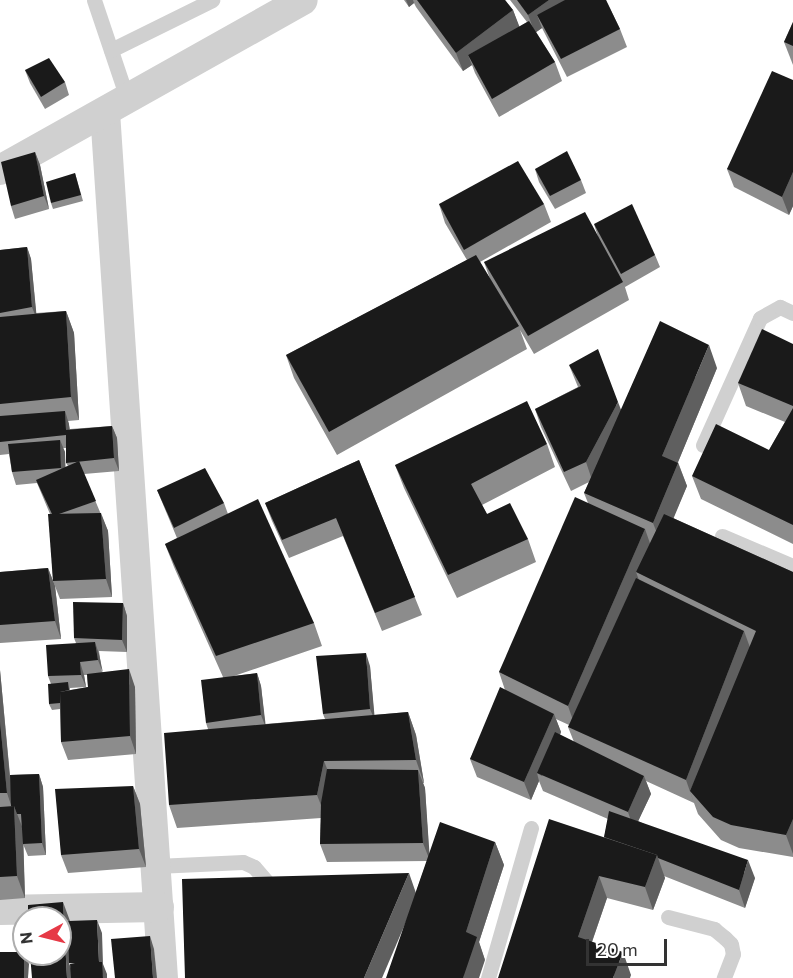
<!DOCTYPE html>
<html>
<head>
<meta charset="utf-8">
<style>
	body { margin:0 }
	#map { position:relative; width:793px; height:978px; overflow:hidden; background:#fff; font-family:Commissioner,sans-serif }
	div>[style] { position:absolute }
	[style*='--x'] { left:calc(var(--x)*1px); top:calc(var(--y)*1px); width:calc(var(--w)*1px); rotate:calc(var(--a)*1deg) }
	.service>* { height:15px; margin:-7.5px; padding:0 7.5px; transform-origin:7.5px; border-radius:7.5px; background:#d0d0d0 }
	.minor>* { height:30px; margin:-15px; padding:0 15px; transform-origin:15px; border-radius:15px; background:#d0d0d0 }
	.wall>* { inset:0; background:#8c8c8c }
	.shaded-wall>* { inset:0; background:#5f5f5f }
	.building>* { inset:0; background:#1a1a1a }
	span { translate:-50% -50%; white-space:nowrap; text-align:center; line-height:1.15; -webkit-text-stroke:6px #fff; paint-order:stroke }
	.north { position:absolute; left:12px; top:906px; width:60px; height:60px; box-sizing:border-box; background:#fff; border:2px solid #adadad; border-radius:50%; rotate:263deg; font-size:16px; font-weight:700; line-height:24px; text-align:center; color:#333 }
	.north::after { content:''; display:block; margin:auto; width:21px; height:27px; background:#e63946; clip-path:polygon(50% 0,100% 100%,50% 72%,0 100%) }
	.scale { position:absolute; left:586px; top:939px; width:81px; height:27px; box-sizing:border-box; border:3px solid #333; border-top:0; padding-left:8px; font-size:18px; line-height:21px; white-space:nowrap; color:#333; -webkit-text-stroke:4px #fff; paint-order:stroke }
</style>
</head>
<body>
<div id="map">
	<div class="service">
		<i style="--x:94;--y:0;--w:103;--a:71.4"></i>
		<i style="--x:111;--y:50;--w:113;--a:-26.3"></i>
		<i style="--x:703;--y:445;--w:139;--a:-65.8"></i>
		<i style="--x:760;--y:318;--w:23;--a:-29"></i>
		<i style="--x:780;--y:307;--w:14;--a:25"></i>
		<i style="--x:722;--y:536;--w:77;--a:22.9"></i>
		<i style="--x:156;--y:866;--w:87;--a:-2.6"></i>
		<i style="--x:243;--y:862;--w:12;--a:24"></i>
		<i style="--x:254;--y:867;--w:33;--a:49"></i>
		<i style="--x:668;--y:917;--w:48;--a:14.6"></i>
		<i style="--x:714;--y:929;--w:14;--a:39"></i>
		<i style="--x:725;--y:938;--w:8;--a:45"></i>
		<i style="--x:731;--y:944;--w:10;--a:79"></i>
		<i style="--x:733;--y:954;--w:26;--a:111"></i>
		<i style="--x:488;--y:978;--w:156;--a:-74"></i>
	</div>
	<div class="minor">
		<i style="--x:105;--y:112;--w:868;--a:86.17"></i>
		<i style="--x:0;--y:170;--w:347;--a:-29.3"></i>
		<i style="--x:0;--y:910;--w:159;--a:-1.1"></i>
	</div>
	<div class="wall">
		<i style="clip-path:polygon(404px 0,505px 0,513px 10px,519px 27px,527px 22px,510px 0,606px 0,620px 29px,627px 47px,567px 77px,542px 28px,536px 32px,555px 62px,562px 81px,499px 117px,475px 73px,472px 65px,463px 71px,416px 7px,414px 3px,409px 7px)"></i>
		<i style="clip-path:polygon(793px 22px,793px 65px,784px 42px)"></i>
		<i style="clip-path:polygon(25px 70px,65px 82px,69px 95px,45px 109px,30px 83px)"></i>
		<i style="clip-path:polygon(793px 80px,793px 206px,789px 215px,734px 187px,727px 169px)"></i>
		<i style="clip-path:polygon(35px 152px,40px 165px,49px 209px,15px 219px,11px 206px)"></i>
		<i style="clip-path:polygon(535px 169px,581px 180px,586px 193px,555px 209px,539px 182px)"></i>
		<i style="clip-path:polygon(75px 173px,83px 201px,53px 209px,51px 203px)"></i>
		<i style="clip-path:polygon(439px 204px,544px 204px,551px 222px,480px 262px,490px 279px,484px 262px,598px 237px,594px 224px,655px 255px,660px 267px,625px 287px,624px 284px,629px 300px,534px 354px,520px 330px,527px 349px,337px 455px,294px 378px,286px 355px,467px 260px,445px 223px)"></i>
		<i style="clip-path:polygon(evenodd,27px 247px,31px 259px,36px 313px,66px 311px,74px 333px,79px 420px,68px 421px,70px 429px,112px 426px,117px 438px,119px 471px,84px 474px,108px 531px,112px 597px,60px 599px,53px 581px,50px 514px,37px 483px,16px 485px,12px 472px,9px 454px,0 455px,0 250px,27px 247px,63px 448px,66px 448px,66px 463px,68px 466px,65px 467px,65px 452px,63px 448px)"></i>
		<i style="clip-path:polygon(793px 344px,793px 544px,701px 499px,692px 476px,769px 450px,785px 422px,746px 406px,738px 383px)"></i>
		<i style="clip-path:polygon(evenodd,569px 365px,621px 410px,717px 368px,678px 462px,687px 486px,673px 518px,793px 572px,793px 857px,739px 848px,721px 840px,698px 814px,694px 803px,646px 781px,651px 794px,638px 821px,755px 878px,745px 908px,664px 876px,665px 878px,653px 910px,607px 898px,592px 942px,631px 975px,498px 978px,604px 838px,608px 819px,543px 791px,539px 781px,531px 800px,477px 777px,470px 759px,505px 690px,499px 672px,588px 503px,584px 493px,589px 482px,571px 491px,541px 427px,535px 409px,578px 387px,569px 365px,556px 719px,569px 725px,568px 727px,574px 742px,560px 735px,561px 732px,556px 719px)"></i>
		<i style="clip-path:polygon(547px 444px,555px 467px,482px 505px,487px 514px,528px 539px,536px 562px,457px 598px,404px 488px,395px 465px)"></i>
		<i style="clip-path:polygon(359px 460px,422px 615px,382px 631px,343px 536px,289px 558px,272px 521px,265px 503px)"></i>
		<i style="clip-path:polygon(157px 490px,224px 503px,228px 514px,314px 623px,322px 646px,234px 676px,257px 673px,261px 686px,265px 724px,325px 719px,323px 714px,370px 666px,374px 715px,408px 712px,416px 735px,424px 783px,423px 783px,425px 788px,429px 854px,495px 842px,504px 865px,479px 942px,485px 960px,416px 892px,427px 861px,327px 862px,320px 844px,321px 818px,177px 828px,169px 805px,208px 729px,206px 723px,223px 677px,174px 567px,165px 544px,177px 538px)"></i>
		<i style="clip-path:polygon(48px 568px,55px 586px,61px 639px,0 643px,0 572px)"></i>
		<i style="clip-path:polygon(evenodd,123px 603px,127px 616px,127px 652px,99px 651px,102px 672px,135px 687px,136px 754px,68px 760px,61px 742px,60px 709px,52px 710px,49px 704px,51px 684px,48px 676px,76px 643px,74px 638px,123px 603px,84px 675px,87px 675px,88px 687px,70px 690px,70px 688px,86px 687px,84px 675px)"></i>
		<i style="clip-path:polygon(0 670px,10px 775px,39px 774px,43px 787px,46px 855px,28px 856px,23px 844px,25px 898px,0 900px)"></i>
		<i style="clip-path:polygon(133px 786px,140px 804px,146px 867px,68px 873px,61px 855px)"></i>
	</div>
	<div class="shaded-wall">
		<i style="clip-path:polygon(406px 0,413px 0,414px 3px,409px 7px)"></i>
		<i style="clip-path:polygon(549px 0,579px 0,537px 15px,542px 28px,535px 33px,528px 15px)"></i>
		<i style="clip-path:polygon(513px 10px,520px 28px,468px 55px,472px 65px,463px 71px,456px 53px)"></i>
		<i style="clip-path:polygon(35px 152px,40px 165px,49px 209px,44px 196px)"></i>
		<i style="clip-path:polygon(793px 172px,793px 206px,789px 215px,782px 197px)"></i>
		<i style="clip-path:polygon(27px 247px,31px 259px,37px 320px,32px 307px)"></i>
		<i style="clip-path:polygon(66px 311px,74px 333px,79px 420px,71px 397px)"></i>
		<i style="clip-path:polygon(709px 345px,717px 368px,671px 479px,662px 456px)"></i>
		<i style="clip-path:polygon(618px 402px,625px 420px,592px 480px,586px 462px)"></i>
		<i style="clip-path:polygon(65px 411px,69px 424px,70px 442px,66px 430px)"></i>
		<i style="clip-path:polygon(112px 426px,117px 438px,119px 471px,114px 458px)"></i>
		<i style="clip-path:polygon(60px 440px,65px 452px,66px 480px,61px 468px)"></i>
		<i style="clip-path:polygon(678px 463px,687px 486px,662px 546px,653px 523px)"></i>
		<i style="clip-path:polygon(101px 513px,108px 531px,112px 597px,106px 579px)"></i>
		<i style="clip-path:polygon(645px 529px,653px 552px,636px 572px,640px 583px,576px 729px,568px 706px)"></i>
		<i style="clip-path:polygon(48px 568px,55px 586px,61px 639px,55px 621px)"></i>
		<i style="clip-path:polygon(123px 603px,127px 616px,127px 652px,122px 640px)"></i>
		<i style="clip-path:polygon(744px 631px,752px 653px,690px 791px,694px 803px,686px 780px)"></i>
		<i style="clip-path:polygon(95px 642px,99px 654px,103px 673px,98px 660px)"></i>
		<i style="clip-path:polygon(366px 653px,370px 666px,375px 721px,370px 709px)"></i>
		<i style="clip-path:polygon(80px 662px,84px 675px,86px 687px,81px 675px)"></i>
		<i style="clip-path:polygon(129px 669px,135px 687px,136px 754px,130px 736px)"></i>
		<i style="clip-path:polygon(0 670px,13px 811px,7px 793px,0 722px)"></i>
		<i style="clip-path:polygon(257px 673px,261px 686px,266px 728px,261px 715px)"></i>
		<i style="clip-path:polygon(408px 712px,416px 735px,424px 783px,416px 760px)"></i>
		<i style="clip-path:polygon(554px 714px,561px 732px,542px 776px,537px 773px,539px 781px,531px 800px,524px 782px)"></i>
		<i style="clip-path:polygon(324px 761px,333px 784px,326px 818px,317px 795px)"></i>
		<i style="clip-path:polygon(418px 770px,425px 788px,430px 861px,423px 843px)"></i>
		<i style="clip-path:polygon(39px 774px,43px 787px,46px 855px,42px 843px)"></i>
		<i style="clip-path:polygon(644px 776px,651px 794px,634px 830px,628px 812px)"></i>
		<i style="clip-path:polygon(133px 786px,140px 804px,146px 867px,139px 849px)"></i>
		<i style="clip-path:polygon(14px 806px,23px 829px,25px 898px,17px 876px)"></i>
		<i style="clip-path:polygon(793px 819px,793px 854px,786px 835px)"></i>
		<i style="clip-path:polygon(495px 842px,504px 865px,479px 942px,485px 960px,479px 978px,463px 978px,466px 932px)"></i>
		<i style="clip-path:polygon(657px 855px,665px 878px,653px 910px,645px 887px)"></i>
		<i style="clip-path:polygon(748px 860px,755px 878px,745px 908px,739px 890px)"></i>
		<i style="clip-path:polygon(409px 873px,417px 896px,382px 978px,364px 978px)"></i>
		<i style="clip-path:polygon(599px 876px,607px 898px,586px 959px,578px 937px)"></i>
		<i style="clip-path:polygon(63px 902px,70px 921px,72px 963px,69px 963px,72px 971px,72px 978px,67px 978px)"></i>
		<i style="clip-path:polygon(97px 920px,102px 933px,103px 964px,107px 974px,107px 978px,103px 978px,99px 962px)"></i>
		<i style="clip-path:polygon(150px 936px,154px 949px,157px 978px,153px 978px)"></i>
		<i style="clip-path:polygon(623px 952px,631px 975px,630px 978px,613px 978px)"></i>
		<i style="clip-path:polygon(24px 954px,29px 964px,28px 978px,24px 978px)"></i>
	</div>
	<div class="building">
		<i style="clip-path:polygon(417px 0,505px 0,513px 10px,456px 53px)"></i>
		<i style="clip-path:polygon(517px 0,549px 0,528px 15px)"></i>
		<i style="clip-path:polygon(565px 0,606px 0,620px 29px,561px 59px,537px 15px)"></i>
		<i style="clip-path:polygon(529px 21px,555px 62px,492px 99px,468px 55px)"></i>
		<i style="clip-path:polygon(793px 22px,793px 46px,784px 42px)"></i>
		<i style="clip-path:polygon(49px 58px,65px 82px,41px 97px,25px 70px)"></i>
		<i style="clip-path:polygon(772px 71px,793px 80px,793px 172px,782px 197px,727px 169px)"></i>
		<i style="clip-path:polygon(567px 151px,581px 180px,550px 196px,535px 169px)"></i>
		<i style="clip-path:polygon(35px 152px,44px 196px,11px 206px,1px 162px)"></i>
		<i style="clip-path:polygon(518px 161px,544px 204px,464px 250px,439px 204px)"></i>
		<i style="clip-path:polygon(75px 173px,81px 195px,51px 203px,46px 182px)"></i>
		<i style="clip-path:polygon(632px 204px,655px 255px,621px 274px,594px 224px)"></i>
		<i style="clip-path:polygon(585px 212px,623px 282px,528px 336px,484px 262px)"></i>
		<i style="clip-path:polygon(27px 247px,32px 307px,0 313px,0 250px)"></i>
		<i style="clip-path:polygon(476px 255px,519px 326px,329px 432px,286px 355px)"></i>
		<i style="clip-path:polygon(66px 311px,71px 397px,0 404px,0 317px)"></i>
		<i style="clip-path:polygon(660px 321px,709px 345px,662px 456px,678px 463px,653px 523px,584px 493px)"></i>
		<i style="clip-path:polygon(762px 329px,793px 344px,793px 406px,738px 383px)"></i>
		<i style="clip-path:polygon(598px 349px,618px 402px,586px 462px,564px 472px,535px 409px,581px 386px,569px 365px)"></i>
		<i style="clip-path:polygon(527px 401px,547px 444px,471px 484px,487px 514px,510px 503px,528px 539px,448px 575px,395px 465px)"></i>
		<i style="clip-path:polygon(793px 408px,793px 525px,692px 476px,716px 424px,769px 450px)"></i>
		<i style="clip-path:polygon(65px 411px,66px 430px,112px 426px,114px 458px,66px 463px,66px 435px,0 442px,0 416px)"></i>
		<i style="clip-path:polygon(60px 440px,61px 468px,12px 472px,8px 444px)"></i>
		<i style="clip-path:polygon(359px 460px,415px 597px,375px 613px,336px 518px,282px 540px,265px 503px)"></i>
		<i style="clip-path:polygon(79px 461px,96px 501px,59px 514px,52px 514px,36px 480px)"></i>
		<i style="clip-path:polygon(205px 468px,224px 503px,174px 528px,157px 490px)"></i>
		<i style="clip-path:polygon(575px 497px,645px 529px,568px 706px,499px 672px)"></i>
		<i style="clip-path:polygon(258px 499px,314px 623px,216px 656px,165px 544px)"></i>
		<i style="clip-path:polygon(101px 513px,106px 579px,53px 581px,48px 514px)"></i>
		<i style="clip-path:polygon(664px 514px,793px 572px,793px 819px,786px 835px,731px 825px,713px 817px,690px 791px,756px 631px,636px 572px)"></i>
		<i style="clip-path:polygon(48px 568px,55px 621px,0 625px,0 572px)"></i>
		<i style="clip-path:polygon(636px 578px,744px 631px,686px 780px,568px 727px)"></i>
		<i style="clip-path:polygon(73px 602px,123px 603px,122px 640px,74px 638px)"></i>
		<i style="clip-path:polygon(95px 642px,98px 660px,80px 662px,81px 675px,48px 676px,46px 645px)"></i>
		<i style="clip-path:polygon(366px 653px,370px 709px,323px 714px,316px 656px)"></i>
		<i style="clip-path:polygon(129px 669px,130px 736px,61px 742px,60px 692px,88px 687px,87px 674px)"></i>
		<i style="clip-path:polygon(257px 673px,261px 715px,206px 723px,201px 680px)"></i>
		<i style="clip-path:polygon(68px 682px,69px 690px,60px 692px,60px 703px,49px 704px,48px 684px)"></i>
		<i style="clip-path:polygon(500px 687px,554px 714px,524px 782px,470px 759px)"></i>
		<i style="clip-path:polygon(408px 712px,416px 760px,324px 761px,317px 795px,169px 805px,164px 733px)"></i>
		<i style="clip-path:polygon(0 722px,7px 793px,0 793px)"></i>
		<i style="clip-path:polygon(555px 732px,644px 776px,628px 812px,537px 773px)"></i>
		<i style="clip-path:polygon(327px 769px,418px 770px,423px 843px,320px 844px,321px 803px)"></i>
		<i style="clip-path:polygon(39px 774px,42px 843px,23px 844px,21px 814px,17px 814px,14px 806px,11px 806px,10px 775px)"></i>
		<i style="clip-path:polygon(133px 786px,139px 849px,61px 855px,55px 789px)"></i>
		<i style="clip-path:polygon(14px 806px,17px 876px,0 877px,0 807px)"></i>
		<i style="clip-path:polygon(609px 811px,748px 860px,739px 890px,658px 858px,657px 855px,604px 837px)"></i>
		<i style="clip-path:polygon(549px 819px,657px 855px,645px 887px,599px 876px,578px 937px,623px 952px,613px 978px,498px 978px)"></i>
		<i style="clip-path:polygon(440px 822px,495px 842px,466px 932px,477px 937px,463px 978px,386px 978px)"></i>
		<i style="clip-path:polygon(409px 873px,364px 978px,185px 978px,182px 879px)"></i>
		<i style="clip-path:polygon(63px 902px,67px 978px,32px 978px,30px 954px,60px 954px,60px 918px,28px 918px,28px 905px)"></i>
		<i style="clip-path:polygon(97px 920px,99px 962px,102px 962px,103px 978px,71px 978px,70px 964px,75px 964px,69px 963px,68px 921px)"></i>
		<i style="clip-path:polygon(150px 936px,153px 978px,115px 978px,111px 939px)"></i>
		<i style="clip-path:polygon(0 952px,24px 952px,24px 978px,0 978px)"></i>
	</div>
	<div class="north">N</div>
	<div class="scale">20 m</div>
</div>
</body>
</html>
